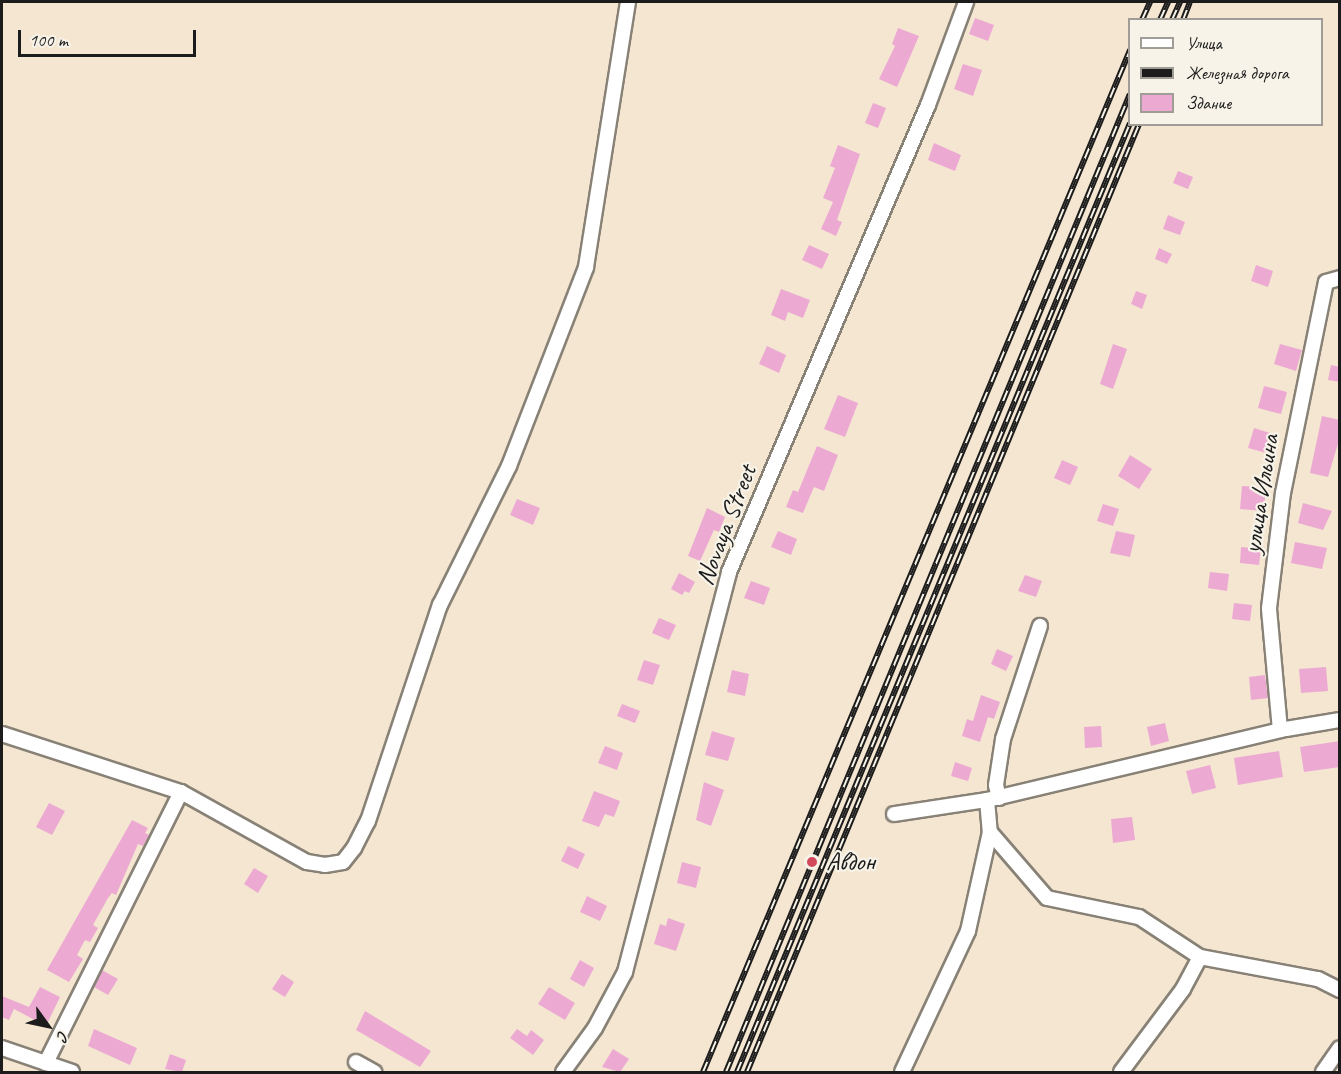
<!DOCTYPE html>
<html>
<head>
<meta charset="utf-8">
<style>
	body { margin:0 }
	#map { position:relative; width:1341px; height:1074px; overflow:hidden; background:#f4e6d1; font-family:Caveat,sans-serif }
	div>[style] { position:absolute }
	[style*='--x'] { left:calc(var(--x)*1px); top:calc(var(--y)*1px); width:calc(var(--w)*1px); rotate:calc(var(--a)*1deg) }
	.building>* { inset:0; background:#ecaad3 }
	.roads { filter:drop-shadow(2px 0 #888176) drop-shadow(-2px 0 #888176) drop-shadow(0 2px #888176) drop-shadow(0 -2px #888176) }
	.minor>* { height:14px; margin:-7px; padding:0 7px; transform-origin:7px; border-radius:7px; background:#fff }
	.rail>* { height:6px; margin-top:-3px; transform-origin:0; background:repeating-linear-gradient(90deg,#f7f3e8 0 11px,#1c1c1c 0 22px); box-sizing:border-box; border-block:2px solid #1c1c1c }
	.dots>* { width:16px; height:16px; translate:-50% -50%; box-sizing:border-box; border:3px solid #f7f3e8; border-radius:50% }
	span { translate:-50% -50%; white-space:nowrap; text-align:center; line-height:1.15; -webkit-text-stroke:4.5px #f7f3e8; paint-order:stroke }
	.street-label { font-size:26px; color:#1c1c1c }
	.poi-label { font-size:26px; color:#1c1c1c }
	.left { translate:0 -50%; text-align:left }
	.frame { position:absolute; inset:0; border:3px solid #1c1c1c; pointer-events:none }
	.legend { position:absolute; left:1128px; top:18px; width:195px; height:108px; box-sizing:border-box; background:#f7f3e8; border:2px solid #9f9d96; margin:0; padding:8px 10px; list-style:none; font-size:18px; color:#1c1c1c }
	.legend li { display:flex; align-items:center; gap:12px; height:30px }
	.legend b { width:30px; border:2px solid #9f9d96 }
	.north { position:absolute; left:18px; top:996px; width:60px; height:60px; -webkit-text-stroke:4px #f7f3e8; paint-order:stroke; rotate:123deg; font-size:16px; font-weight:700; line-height:24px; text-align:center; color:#1c1c1c }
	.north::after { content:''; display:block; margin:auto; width:21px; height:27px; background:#1c1c1c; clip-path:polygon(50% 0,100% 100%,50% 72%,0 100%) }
	.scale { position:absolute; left:18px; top:30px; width:178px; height:27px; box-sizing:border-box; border:3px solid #1c1c1c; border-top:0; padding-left:8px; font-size:18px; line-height:21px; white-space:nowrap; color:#1c1c1c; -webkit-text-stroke:4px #f7f3e8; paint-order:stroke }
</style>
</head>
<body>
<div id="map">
	<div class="building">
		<i style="clip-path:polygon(975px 18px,994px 25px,988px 41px,969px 34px)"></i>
		<i style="clip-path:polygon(898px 28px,919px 36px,897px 87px,879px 79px,895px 46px,892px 44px)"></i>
		<i style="clip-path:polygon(963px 64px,982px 70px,973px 96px,954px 89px)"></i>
		<i style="clip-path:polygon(873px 103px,886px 108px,878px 128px,865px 123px)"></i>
		<i style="clip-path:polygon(934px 143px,961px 155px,955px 171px,928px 160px)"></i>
		<i style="clip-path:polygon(838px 145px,860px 154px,837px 220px,842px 222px,836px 236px,821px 229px,833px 202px,823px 198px,835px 168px,830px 166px)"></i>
		<i style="clip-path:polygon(1178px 171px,1193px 177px,1188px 189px,1173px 183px)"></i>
		<i style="clip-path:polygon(1168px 215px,1185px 222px,1180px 235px,1163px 229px)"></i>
		<i style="clip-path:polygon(809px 245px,829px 254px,822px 269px,802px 260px)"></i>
		<i style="clip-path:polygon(1159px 248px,1172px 254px,1167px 264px,1155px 259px)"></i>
		<i style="clip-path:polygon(1256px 265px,1273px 271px,1268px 287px,1251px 281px)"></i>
		<i style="clip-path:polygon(781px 289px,810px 300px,803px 318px,788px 312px,785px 321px,771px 315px)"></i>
		<i style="clip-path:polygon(1136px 291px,1147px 295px,1142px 309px,1131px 304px)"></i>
		<i style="clip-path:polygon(1113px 344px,1127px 349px,1113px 389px,1100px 384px)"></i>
		<i style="clip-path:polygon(1280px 344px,1302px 350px,1296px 371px,1274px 364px)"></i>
		<i style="clip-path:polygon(767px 346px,786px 355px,779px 373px,759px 364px)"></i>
		<i style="clip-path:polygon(1331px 365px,1340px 367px,1340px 382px,1328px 380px)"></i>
		<i style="clip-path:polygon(1264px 386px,1287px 392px,1281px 414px,1258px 408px)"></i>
		<i style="clip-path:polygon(838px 395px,858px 403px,845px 437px,824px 429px)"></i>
		<i style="clip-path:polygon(1322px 416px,1340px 420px,1340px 437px,1328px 477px,1310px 473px)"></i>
		<i style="clip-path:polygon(1254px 428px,1270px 433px,1269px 438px,1274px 439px,1270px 454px,1248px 448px)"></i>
		<i style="clip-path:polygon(817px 446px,838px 455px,824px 491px,814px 487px,803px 513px,786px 507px,793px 490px,798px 492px)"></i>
		<i style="clip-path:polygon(1130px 455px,1152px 469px,1139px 489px,1118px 476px)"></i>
		<i style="clip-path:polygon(1062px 460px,1078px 467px,1070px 485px,1054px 478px)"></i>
		<i style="clip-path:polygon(1242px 486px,1266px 487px,1264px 511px,1240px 509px)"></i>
		<i style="clip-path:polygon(517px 499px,540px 508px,533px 525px,510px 515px)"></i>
		<i style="clip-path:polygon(1303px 503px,1332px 511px,1323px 530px,1298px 523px)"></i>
		<i style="clip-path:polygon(1103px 504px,1119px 509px,1113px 526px,1097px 521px)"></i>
		<i style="clip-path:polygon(707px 508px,725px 517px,719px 532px,714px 530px,700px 561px,688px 556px)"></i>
		<i style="clip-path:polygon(778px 531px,797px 539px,791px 555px,771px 547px)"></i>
		<i style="clip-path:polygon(1116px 531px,1135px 535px,1130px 557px,1110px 553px)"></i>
		<i style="clip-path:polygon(1295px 542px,1327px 548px,1322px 569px,1291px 563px)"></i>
		<i style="clip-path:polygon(1241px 547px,1261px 549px,1259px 565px,1240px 563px)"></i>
		<i style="clip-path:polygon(1210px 572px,1229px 574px,1227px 591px,1208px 588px)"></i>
		<i style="clip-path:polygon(679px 573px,695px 582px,689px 593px,685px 591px,682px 595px,671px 589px)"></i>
		<i style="clip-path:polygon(1025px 575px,1042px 581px,1036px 597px,1018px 591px)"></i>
		<i style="clip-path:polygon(751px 581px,770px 588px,764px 605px,744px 598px)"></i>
		<i style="clip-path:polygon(1234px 603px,1252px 605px,1250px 621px,1232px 619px)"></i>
		<i style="clip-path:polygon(659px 618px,676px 625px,669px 640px,652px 633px)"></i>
		<i style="clip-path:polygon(997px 649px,1013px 656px,1006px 671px,991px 664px)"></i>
		<i style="clip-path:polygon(644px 660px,660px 665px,653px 685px,637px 680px)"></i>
		<i style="clip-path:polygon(1326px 667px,1328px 691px,1301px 693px,1299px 669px)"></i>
		<i style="clip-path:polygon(732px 670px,749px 674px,745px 696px,727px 692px)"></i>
		<i style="clip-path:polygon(1265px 675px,1268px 698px,1251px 700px,1249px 677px)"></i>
		<i style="clip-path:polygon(981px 695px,1000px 702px,994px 719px,988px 717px,980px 742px,962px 736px,967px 719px,973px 721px)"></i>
		<i style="clip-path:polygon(622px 704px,640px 711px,635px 723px,617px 716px)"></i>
		<i style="clip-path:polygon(1165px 723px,1169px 741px,1151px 746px,1147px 727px)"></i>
		<i style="clip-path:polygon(1101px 726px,1102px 747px,1085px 748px,1084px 727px)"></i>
		<i style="clip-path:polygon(712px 731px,735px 738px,728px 761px,705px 755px)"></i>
		<i style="clip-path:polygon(1340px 741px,1340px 767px,1304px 772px,1300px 747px)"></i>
		<i style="clip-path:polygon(605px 746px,623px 753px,617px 770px,598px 763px)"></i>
		<i style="clip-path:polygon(1279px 751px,1283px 777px,1238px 785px,1234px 758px)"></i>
		<i style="clip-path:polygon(955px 762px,972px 768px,968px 781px,951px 776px)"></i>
		<i style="clip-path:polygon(1210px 765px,1216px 788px,1192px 794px,1186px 771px)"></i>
		<i style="clip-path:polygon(704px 782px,724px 790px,711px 826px,696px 820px)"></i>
		<i style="clip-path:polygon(594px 791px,620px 801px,614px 817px,605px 814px,599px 827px,582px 821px)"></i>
		<i style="clip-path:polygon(49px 803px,65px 811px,52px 835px,36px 827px)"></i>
		<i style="clip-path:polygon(1132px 817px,1135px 840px,1113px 843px,1111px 819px)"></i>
		<i style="clip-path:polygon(132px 820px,148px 828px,145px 833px,149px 835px,143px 846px,138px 844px,116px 895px,112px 893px,108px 898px,93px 925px,98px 928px,90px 942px,85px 940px,77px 955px,83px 959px,69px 982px,47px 970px)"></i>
		<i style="clip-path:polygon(568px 846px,585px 854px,578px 869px,561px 861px)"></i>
		<i style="clip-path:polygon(682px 862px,701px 867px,696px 888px,677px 883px)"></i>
		<i style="clip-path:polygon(254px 868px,268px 876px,258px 893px,244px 884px)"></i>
		<i style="clip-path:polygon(587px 896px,607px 906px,600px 921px,580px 912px)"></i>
		<i style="clip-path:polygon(668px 918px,685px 924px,676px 951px,654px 944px,660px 924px,666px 926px)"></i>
		<i style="clip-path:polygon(580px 960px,594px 968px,584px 987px,570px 979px)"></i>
		<i style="clip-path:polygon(102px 970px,118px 979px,108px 995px,94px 987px)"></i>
		<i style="clip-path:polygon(282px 974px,294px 982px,285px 997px,272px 989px)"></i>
		<i style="clip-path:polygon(40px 987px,60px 997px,46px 1026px,14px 1009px,9px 1020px,2px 1017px,2px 996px,29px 1007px)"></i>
		<i style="clip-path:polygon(549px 987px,575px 1003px,565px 1020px,538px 1004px)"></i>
		<i style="clip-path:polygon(365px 1011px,431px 1051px,420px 1067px,356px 1030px)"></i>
		<i style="clip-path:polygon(94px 1029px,137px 1048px,130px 1065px,88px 1046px)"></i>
		<i style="clip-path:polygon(517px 1029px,527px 1036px,531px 1030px,544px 1040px,533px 1055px,510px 1038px)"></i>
		<i style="clip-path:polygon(613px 1049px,629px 1059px,620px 1072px,602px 1067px)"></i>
		<i style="clip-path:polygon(170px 1054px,186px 1060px,182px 1072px,165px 1069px)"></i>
	</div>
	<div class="roads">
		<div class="minor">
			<i style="--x:1280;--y:730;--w:122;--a:-95.2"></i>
			<i style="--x:1269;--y:608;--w:116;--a:-83.1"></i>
			<i style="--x:1283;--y:493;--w:215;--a:-78.5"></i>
			<i style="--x:1326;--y:282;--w:15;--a:-16"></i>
			<i style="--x:2;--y:734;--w:188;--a:18"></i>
			<i style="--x:181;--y:792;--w:303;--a:116.5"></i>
			<i style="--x:181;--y:792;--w:144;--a:29.1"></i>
			<i style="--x:307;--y:862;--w:18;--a:9"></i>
			<i style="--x:325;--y:865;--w:18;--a:-9"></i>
			<i style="--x:343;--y:862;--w:18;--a:-52"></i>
			<i style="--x:354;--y:848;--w:30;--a:-63"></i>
			<i style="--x:368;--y:821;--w:228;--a:-71.6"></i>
			<i style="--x:440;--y:605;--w:155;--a:-63.6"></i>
			<i style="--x:509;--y:466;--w:213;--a:-68.8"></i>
			<i style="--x:586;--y:267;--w:268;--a:-81"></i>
			<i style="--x:999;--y:798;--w:13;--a:-103"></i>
			<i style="--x:996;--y:785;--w:47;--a:-81.3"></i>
			<i style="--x:1003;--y:739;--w:119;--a:-71.9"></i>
			<i style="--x:987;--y:800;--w:32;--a:85"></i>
			<i style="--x:990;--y:832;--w:87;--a:49.2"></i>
			<i style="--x:1047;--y:898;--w:94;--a:11.7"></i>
			<i style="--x:1139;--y:917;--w:73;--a:33.3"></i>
			<i style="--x:1200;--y:957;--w:120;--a:10.6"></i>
			<i style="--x:1318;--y:979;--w:25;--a:27"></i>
			<i style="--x:894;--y:814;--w:94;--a:-8.6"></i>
			<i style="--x:987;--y:800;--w:307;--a:-13.4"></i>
			<i style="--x:1286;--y:729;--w:55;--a:-9.5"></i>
			<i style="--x:2;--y:1048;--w:74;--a:18.9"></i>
			<i style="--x:356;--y:1062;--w:21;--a:29"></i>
			<i style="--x:563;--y:1072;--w:54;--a:-54"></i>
			<i style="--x:595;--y:1028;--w:64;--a:-61.8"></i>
			<i style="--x:625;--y:972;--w:413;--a:-75.4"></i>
			<i style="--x:729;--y:572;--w:508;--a:-66.92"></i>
			<i style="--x:928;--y:105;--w:110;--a:-69.7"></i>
			<i style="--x:902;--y:1072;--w:156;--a:-64.9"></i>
			<i style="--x:968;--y:931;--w:101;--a:-77.5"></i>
			<i style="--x:1121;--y:1072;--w:104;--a:-53.2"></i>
			<i style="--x:1183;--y:989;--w:36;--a:-62"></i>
			<i style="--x:1323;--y:1072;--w:29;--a:-55"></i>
		</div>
	</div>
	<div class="rail">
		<i style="--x:1142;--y:20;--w:20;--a:-66"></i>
		<i style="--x:1160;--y:20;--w:20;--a:-66"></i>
		<i style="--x:1172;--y:20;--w:20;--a:-66"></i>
		<i style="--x:1183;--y:20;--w:19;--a:-69"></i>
		<i style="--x:703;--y:1072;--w:1108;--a:-67.32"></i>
		<i style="--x:726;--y:1072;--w:1058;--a:-67.56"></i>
		<i style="--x:737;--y:1072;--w:1027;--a:-67.5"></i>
		<i style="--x:747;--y:1072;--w:1026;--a:-67.53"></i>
	</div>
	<div class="dots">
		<i style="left:812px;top:862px;background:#d1495b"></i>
	</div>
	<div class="street-label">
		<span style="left:1261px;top:494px;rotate:-81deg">улица Ильина</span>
		<span style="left:726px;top:525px;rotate:-69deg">Novaya Street</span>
	</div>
	<div class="poi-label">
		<span class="left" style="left:826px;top:862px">Авдон</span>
	</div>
	<div class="frame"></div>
	<ul class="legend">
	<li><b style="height:8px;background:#fff"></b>Улица</li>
	<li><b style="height:8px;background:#1c1c1c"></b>Железная дорога</li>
	<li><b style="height:16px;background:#ecaad3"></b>Здание</li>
	</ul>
	<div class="north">С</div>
	<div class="scale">100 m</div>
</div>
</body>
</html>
